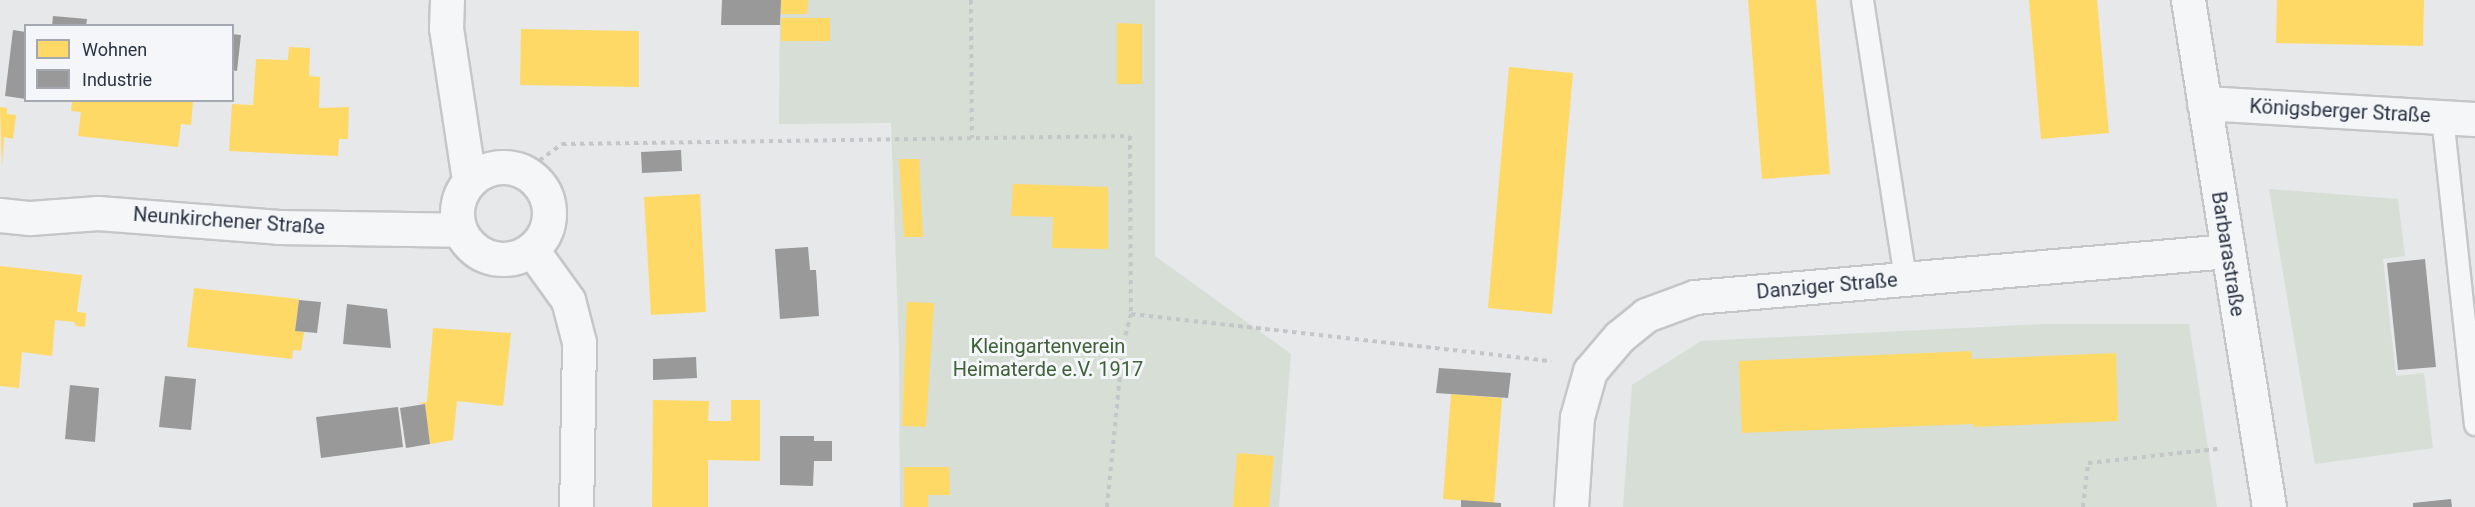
<!DOCTYPE html>
<html>
<head>
<meta charset="utf-8">
<style>
	body { margin:0 }
	#map { position:relative; width:2475px; height:507px; overflow:hidden; background:#e6e8ea; font-family:Roboto,sans-serif }
	div>[style] { position:absolute }
	[style*='--x'] { left:calc(var(--x)*1px); top:calc(var(--y)*1px); width:calc(var(--w)*1px); rotate:calc(var(--a)*1deg) }
	.green>* { inset:0; background:#d6ded6 }
	.homes>* { inset:0; background:#ffd966 }
	.industry>* { inset:0; background:#999 }
	.path>* { height:4px; margin-top:-2px; transform-origin:0; background:repeating-linear-gradient(90deg,#c5c6ca 0 4.5px,transparent 0 9px) }
	.roads { filter:drop-shadow(2px 0 #c4c6c8) drop-shadow(-2px 0 #c4c6c8) drop-shadow(0 2px #c4c6c8) drop-shadow(0 -2px #c4c6c8) }
	.service>* { height:21px; margin:-10.5px; padding:0 10.5px; transform-origin:10.5px; border-radius:10.5px; background:#f5f6f7 }
	.minor>* { height:33px; margin:-16.5px; padding:0 16.5px; transform-origin:16.5px; border-radius:16.5px; background:#f5f6f7 }
	.minor>.ring { margin:-16.5px; padding:0; box-sizing:content-box; background:none; border:33px solid #f5f6f7; border-radius:50% }
	span { translate:-50% -50%; white-space:nowrap; text-align:center; line-height:1.15; -webkit-text-stroke:6px #f4f6f9; paint-order:stroke }
	.street-label { font-size:20px; color:#2b3445 }
	.park-label { font-size:20px; color:#3f6138 }
	.legend { position:absolute; left:24px; top:24px; width:210px; height:78px; box-sizing:border-box; background:#f4f6f9; border:2px solid #a4a8b1; margin:0; padding:8px 10px; list-style:none; font-size:18px; color:#2b3445 }
	.legend li { display:flex; align-items:center; gap:12px; height:30px }
	.legend b { width:30px; border:2px solid #a4a8b1 }
</style>
</head>
<body>
<div id="map">
	<div class="green">
		<i style="clip-path:polygon(780px 0,1155px 0,1155px 256px,1291px 354px,1279px 507px,900px 507px,899px 347px,891px 123px,779px 124px)"></i>
		<i style="clip-path:polygon(2269px 189px,2398px 199px,2405px 256px,2383px 259px,2396px 376px,2424px 373px,2433px 448px,2315px 464px)"></i>
		<i style="clip-path:polygon(2046px 324px,2189px 324px,2217px 507px,1623px 507px,1632px 385px,1701px 341px)"></i>
	</div>
	<div class="homes">
		<i style="clip-path:polygon(781px 0,808px 0,807px 14px,781px 14px)"></i>
		<i style="clip-path:polygon(1748px 0,1816px 0,1830px 174px,1762px 179px)"></i>
		<i style="clip-path:polygon(2029px 0,2097px 0,2109px 133px,2041px 139px)"></i>
		<i style="clip-path:polygon(2277px 0,2424px 0,2423px 46px,2276px 43px)"></i>
		<i style="clip-path:polygon(781px 18px,830px 18px,830px 41px,781px 41px)"></i>
		<i style="clip-path:polygon(1117px 23px,1142px 24px,1142px 84px,1117px 84px)"></i>
		<i style="clip-path:polygon(521px 29px,639px 31px,639px 87px,520px 85px)"></i>
		<i style="clip-path:polygon(289px 47px,310px 48px,309px 76px,320px 77px,319px 108px,349px 107px,348px 139px,339px 139px,338px 156px,229px 151px,232px 104px,253px 105px,256px 59px,288px 60px)"></i>
		<i style="clip-path:polygon(1509px 67px,1573px 73px,1552px 314px,1488px 308px)"></i>
		<i style="clip-path:polygon(72px 100px,193px 101px,191px 125px,181px 124px,178px 147px,78px 136px,81px 112px,71px 111px)"></i>
		<i style="clip-path:polygon(0 107px,7px 108px,7px 114px,16px 115px,13px 139px,4px 137px,2px 167px)"></i>
		<i style="clip-path:polygon(899px 159px,919px 159px,923px 237px,904px 237px)"></i>
		<i style="clip-path:polygon(1013px 184px,1108px 187px,1108px 249px,1052px 248px,1053px 217px,1011px 216px)"></i>
		<i style="clip-path:polygon(700px 194px,706px 312px,651px 315px,644px 197px)"></i>
		<i style="clip-path:polygon(0 266px,82px 275px,77px 312px,86px 313px,85px 327px,76px 326px,74px 322px,55px 320px,52px 356px,22px 352px,19px 388px,0 386px)"></i>
		<i style="clip-path:polygon(194px 288px,299px 299px,295px 331px,304px 332px,301px 351px,293px 350px,292px 359px,187px 347px)"></i>
		<i style="clip-path:polygon(907px 302px,934px 303px,926px 427px,902px 426px)"></i>
		<i style="clip-path:polygon(433px 328px,511px 333px,503px 406px,457px 401px,453px 440px,430px 444px,425px 404px,417px 403px,427px 402px)"></i>
		<i style="clip-path:polygon(1971px 351px,1972px 359px,2116px 353px,2118px 421px,1973px 427px,1974px 424px,1742px 433px,1739px 361px)"></i>
		<i style="clip-path:polygon(1451px 394px,1502px 398px,1494px 503px,1443px 499px)"></i>
		<i style="clip-path:polygon(653px 400px,709px 401px,708px 421px,731px 421px,731px 400px,760px 400px,760px 461px,708px 460px,708px 507px,652px 507px)"></i>
		<i style="clip-path:polygon(1237px 453px,1274px 456px,1269px 507px,1233px 507px)"></i>
		<i style="clip-path:polygon(904px 467px,949px 467px,950px 495px,928px 495px,928px 507px,904px 507px)"></i>
	</div>
	<div class="industry">
		<i style="clip-path:polygon(722px 0,781px 0,780px 25px,721px 25px)"></i>
		<i style="clip-path:polygon(53px 16px,87px 19px,86px 26px,52px 26px)"></i>
		<i style="clip-path:polygon(13px 30px,26px 32px,26px 99px,5px 96px)"></i>
		<i style="clip-path:polygon(232px 34px,241px 35px,237px 71px,232px 70px)"></i>
		<i style="clip-path:polygon(681px 150px,682px 171px,642px 173px,641px 152px)"></i>
		<i style="clip-path:polygon(808px 247px,810px 270px,816px 270px,819px 316px,780px 319px,775px 249px)"></i>
		<i style="clip-path:polygon(2425px 259px,2436px 367px,2398px 370px,2387px 263px)"></i>
		<i style="clip-path:polygon(299px 300px,321px 302px,317px 333px,295px 331px)"></i>
		<i style="clip-path:polygon(347px 304px,387px 309px,391px 348px,343px 344px)"></i>
		<i style="clip-path:polygon(696px 357px,697px 378px,653px 380px,653px 359px)"></i>
		<i style="clip-path:polygon(1439px 368px,1511px 373px,1508px 398px,1436px 393px)"></i>
		<i style="clip-path:polygon(165px 376px,196px 379px,191px 430px,159px 427px)"></i>
		<i style="clip-path:polygon(70px 385px,99px 388px,95px 442px,65px 439px)"></i>
		<i style="clip-path:polygon(425px 404px,430px 444px,406px 448px,400px 408px)"></i>
		<i style="clip-path:polygon(398px 407px,403px 447px,321px 458px,316px 417px)"></i>
		<i style="clip-path:polygon(780px 436px,814px 436px,814px 441px,832px 441px,832px 461px,814px 461px,813px 486px,780px 485px)"></i>
		<i style="clip-path:polygon(2451px 499px,2452px 507px,2413px 507px,2413px 503px)"></i>
		<i style="clip-path:polygon(1461px 500px,1501px 503px,1501px 507px,1461px 507px)"></i>
	</div>
	<div class="path">
		<i style="--x:971;--y:0;--w:138;--a:89.6"></i>
		<i style="--x:525;--y:171;--w:46;--a:-36.1"></i>
		<i style="--x:562;--y:144;--w:568;--a:-0.81"></i>
		<i style="--x:1130;--y:136;--w:178;--a:89.7"></i>
		<i style="--x:1131;--y:314;--w:423;--a:6.4"></i>
		<i style="--x:1107;--y:507;--w:164;--a:-84.4"></i>
		<i style="--x:1123;--y:344;--w:31;--a:-75"></i>
		<i style="--x:2083;--y:507;--w:44;--a:-83.5"></i>
		<i style="--x:2088;--y:463;--w:130;--a:-6.2"></i>
	</div>
	<div class="roads">
		<div class="service">
			<i style="--x:1862;--y:0;--w:282;--a:81.2"></i>
			<i style="--x:2442;--y:116;--w:310;--a:83.9"></i>
		</div>
		<div class="minor">
			<i style="--x:447;--y:0;--w:28;--a:92"></i>
			<i style="--x:446;--y:28;--w:154;--a:81.4"></i>
			<i style="--x:2188;--y:0;--w:513;--a:80.92"></i>
			<i style="--x:2204;--y:103;--w:271;--a:3.4"></i>
			<i class="ring" style="left:457px;top:167px;width:59px;height:59px"></i>
			<i style="--x:0;--y:215;--w:30;--a:6"></i>
			<i style="--x:30;--y:218;--w:68;--a:-4.2"></i>
			<i style="--x:98;--y:213;--w:181;--a:4.4"></i>
			<i style="--x:278;--y:227;--w:181;--a:0.9"></i>
			<i style="--x:532;--y:250;--w:62;--a:54.2"></i>
			<i style="--x:568;--y:300;--w:43;--a:75.3"></i>
			<i style="--x:579;--y:342;--w:165;--a:91"></i>
			<i style="--x:1571;--y:507;--w:90;--a:-86.2"></i>
			<i style="--x:1577;--y:417;--w:48;--a:-74.2"></i>
			<i style="--x:1590;--y:371;--w:45;--a:-49.5"></i>
			<i style="--x:1619;--y:337;--w:35;--a:-39"></i>
			<i style="--x:1646;--y:315;--w:52;--a:-20.2"></i>
			<i style="--x:1695;--y:297;--w:535;--a:-4.93"></i>
		</div>
	</div>
	<div class="street-label">
		<span style="left:2340px;top:111px;rotate:3deg">Königsberger Straße</span>
		<span style="left:229px;top:221px;rotate:4deg">Neunkirchener Straße</span>
		<span style="left:2228px;top:254px;rotate:81deg">Barbarastraße</span>
		<span style="left:1827px;top:286px;rotate:-5deg">Danziger Straße</span>
	</div>
	<div class="park-label">
		<span style="left:1048px;top:358px">Kleingartenverein<br>Heimaterde e.V. 1917</span>
	</div>
	<ul class="legend">
	<li><b style="height:16px;background:#ffd966"></b>Wohnen</li>
	<li><b style="height:16px;background:#999"></b>Industrie</li>
	</ul>
</div>
</body>
</html>
